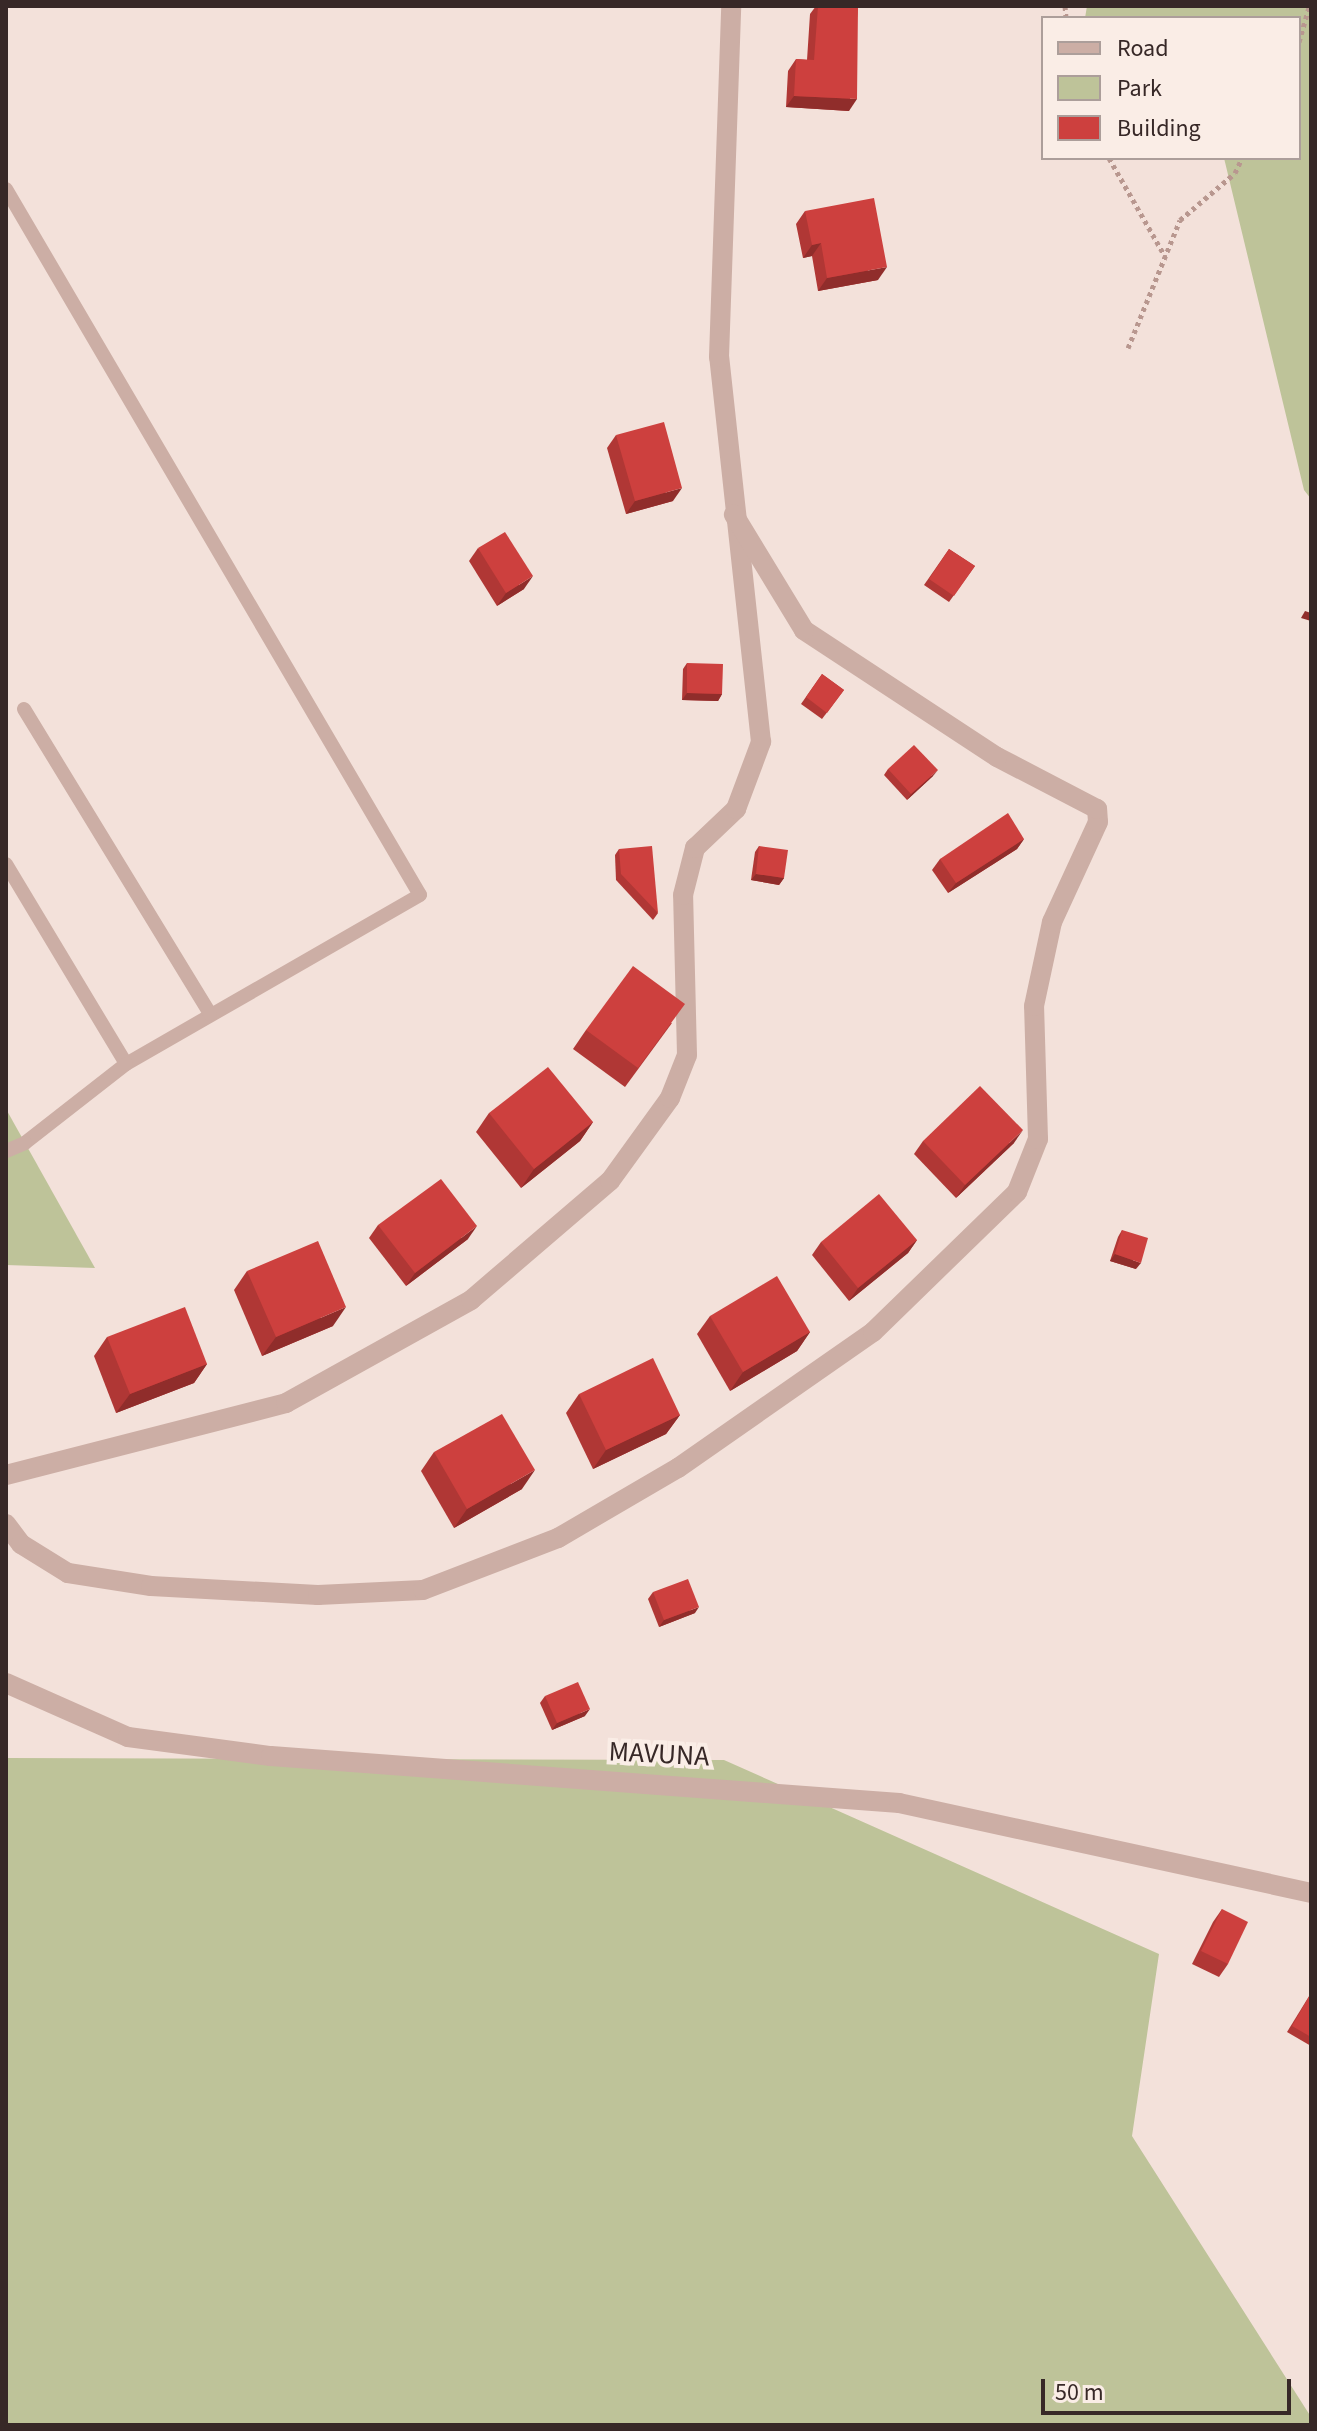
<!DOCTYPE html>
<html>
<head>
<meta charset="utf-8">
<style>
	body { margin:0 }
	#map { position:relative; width:1317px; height:2431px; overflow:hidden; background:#f3e1da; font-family:"Source Sans 3",sans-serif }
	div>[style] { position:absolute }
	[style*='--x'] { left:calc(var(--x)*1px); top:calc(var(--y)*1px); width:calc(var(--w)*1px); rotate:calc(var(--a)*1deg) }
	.green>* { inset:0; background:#bec399 }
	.path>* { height:5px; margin-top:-2.5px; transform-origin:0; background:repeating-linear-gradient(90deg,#b8978f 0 4px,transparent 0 8px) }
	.service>* { height:14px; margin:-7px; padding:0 7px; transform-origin:7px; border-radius:7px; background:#ccaea5 }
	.minor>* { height:20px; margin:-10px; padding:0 10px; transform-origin:10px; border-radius:10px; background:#ccaea5 }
	.wall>* { inset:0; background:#b03735 }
	.shaded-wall>* { inset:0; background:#902d2b }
	.building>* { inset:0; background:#cd403e }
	span { translate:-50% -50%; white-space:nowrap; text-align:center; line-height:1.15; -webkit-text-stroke:8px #faede6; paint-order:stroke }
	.street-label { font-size:28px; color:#372827 }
	.frame { position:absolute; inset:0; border:8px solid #372827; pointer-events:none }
	.legend { position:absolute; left:1041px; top:16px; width:260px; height:144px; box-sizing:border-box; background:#faede6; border:2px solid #ac9e9a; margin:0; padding:10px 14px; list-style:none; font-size:24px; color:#372827 }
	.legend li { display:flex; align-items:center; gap:16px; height:40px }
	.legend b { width:40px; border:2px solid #ac9e9a }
	.scale { position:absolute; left:1041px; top:2379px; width:250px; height:36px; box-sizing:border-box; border:4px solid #372827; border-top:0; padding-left:10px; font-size:24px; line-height:28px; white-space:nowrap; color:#372827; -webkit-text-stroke:6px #faede6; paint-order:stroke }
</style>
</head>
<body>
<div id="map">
	<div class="green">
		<i style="clip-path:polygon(1087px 6px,1311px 6px,1311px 499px,1304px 490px,1224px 158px,1299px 158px,1299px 18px,1085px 18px)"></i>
		<i style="clip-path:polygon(6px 1109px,95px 1268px,6px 1265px)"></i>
		<i style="clip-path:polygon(6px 1758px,724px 1760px,1159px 1954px,1132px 2136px,1311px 2417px,1311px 2425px,6px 2425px)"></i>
	</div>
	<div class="path">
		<i style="--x:1065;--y:6;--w:12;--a:85"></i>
		<i style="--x:1299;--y:42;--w:37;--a:-74"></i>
		<i style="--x:1109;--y:158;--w:113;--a:60.3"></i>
		<i style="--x:1128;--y:348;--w:138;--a:-67.9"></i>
		<i style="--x:1180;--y:220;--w:72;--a:-40.5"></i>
		<i style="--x:1235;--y:173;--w:17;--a:-65"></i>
	</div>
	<div class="service">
		<i style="--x:6;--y:189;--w:818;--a:59.61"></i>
		<i style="--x:420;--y:895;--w:339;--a:150.1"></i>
		<i style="--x:24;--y:709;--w:357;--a:58.6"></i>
		<i style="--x:6;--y:864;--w:233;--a:59"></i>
		<i style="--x:126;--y:1064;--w:128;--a:142"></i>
		<i style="--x:25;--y:1143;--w:21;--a:157"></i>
	</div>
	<div class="minor">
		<i style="--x:6;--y:1475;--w:289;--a:-14.4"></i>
		<i style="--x:286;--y:1403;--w:212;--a:-29.1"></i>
		<i style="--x:471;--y:1300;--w:183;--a:-40.6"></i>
		<i style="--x:610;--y:1181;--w:102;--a:-54.1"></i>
		<i style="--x:670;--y:1098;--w:46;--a:-68.4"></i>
		<i style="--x:687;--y:1055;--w:160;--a:-91.4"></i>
		<i style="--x:683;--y:895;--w:49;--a:-75.7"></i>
		<i style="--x:695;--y:848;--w:57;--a:-43.6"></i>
		<i style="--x:736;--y:809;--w:72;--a:-69.5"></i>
		<i style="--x:761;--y:742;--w:387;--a:-96.2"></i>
		<i style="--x:719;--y:357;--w:351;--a:-88"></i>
		<i style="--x:6;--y:1524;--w:25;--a:53"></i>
		<i style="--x:21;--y:1544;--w:55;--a:31.7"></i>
		<i style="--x:68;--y:1573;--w:84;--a:8.9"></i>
		<i style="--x:151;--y:1586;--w:167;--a:3.1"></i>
		<i style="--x:318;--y:1595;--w:105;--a:-2.7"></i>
		<i style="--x:423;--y:1590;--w:145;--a:-21.1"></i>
		<i style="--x:558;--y:1538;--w:139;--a:-30.3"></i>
		<i style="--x:678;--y:1468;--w:238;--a:-34.9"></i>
		<i style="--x:873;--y:1332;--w:201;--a:-44.2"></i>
		<i style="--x:1017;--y:1192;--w:57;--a:-68.4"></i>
		<i style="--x:1038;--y:1139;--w:133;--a:-91.7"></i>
		<i style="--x:1034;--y:1006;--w:86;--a:-77.9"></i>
		<i style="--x:1052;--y:922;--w:110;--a:-65.3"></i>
		<i style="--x:1098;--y:822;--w:13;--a:-94"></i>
		<i style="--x:1097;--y:809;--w:113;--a:-152.5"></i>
		<i style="--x:997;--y:757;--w:231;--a:-146.7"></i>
		<i style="--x:804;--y:630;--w:135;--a:-121.3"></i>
		<i style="--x:6;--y:1683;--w:133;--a:23.9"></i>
		<i style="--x:128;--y:1737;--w:144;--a:7.6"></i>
		<i style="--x:271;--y:1756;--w:630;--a:4.28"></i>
		<i style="--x:899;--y:1803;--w:422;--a:12.3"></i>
	</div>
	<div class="wall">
		<i style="clip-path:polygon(816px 6px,858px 6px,849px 111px,786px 107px,788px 71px,796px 59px,807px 60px,810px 14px)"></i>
		<i style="clip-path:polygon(805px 211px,878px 280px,818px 291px,812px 256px,803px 258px,796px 224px)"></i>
		<i style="clip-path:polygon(616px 435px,673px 501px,626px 514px,607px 448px)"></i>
		<i style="clip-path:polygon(478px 548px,524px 589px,497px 606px,469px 561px)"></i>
		<i style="clip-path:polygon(949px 549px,975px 566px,949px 602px,924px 585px)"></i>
		<i style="clip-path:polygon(687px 663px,722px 694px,718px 701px,682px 700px,683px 669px)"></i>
		<i style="clip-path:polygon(822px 674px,844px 690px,822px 719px,801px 704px)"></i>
		<i style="clip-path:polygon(888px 769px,933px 776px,907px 800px,884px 775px)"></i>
		<i style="clip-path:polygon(1024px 839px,1017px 849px,948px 893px,932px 870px,940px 859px)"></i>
		<i style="clip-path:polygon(759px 846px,784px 878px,779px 885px,751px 880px,755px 852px)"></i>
		<i style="clip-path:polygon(619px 849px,658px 913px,653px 920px,616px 880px,615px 855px)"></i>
		<i style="clip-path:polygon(672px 1023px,625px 1087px,573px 1049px,586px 1030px)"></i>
		<i style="clip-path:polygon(489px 1113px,593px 1122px,580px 1141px,521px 1188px,476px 1132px)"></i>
		<i style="clip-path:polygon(923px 1141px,1014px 1143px,956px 1198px,914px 1154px)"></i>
		<i style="clip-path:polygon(378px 1225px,468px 1239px,406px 1286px,369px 1238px)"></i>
		<i style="clip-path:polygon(1122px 1230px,1136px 1269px,1110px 1261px,1118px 1237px)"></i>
		<i style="clip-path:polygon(917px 1240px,908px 1253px,849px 1301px,812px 1255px,821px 1242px)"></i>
		<i style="clip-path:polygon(247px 1271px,333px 1326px,262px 1356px,234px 1290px)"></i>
		<i style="clip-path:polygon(710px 1316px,810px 1332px,797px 1351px,730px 1391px,697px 1334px)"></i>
		<i style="clip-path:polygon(107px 1337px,207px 1364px,194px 1383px,116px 1413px,94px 1356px)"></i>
		<i style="clip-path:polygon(579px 1394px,680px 1415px,666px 1434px,593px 1469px,566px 1413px)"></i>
		<i style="clip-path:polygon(434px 1452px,522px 1489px,454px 1528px,421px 1471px)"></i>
		<i style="clip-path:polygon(653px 1592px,695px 1613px,659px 1627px,648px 1599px)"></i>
		<i style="clip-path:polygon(545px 1696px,585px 1716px,552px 1730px,540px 1703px)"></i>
		<i style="clip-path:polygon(1222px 1909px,1228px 1964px,1219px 1977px,1192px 1964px,1213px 1922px)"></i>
		<i style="clip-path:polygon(1311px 1993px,1311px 2046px,1287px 2032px)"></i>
	</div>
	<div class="shaded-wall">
		<i style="clip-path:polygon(794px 96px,857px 99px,849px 111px,786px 107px)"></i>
		<i style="clip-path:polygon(821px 243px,812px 256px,803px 258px,812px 245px)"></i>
		<i style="clip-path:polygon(887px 267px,878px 280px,818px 291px,827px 278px)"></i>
		<i style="clip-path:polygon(682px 488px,673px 501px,626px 514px,635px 501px)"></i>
		<i style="clip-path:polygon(533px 576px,524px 589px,497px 606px,506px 593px)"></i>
		<i style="clip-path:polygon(1305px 611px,1311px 613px,1311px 621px,1301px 618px)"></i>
		<i style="clip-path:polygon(687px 693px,722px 694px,718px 701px,682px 700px)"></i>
		<i style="clip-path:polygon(938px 770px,933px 776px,907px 800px,911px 794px)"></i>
		<i style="clip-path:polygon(1024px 839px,1017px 849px,948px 893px,956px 883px)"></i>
		<i style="clip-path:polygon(756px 874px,784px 878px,779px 885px,751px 880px)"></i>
		<i style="clip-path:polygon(593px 1122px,580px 1141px,521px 1188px,534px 1169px)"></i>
		<i style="clip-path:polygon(1023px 1130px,1014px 1143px,956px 1198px,965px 1185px)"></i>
		<i style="clip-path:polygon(477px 1226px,468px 1239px,406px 1286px,415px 1273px)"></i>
		<i style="clip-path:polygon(917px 1240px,908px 1253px,849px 1301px,858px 1288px)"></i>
		<i style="clip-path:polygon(1115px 1254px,1141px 1263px,1136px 1269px,1110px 1261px)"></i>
		<i style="clip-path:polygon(346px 1307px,333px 1326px,262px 1356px,276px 1337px)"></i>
		<i style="clip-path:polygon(810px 1332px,797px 1351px,730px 1391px,743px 1372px)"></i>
		<i style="clip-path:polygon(207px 1364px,194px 1383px,116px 1413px,130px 1394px)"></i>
		<i style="clip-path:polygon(680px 1415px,666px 1434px,593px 1469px,606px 1450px)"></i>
		<i style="clip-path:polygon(535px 1470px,522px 1489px,454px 1528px,467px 1509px)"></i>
		<i style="clip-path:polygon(699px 1607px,695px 1613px,659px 1627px,664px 1620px)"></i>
		<i style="clip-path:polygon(590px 1709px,585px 1716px,552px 1730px,557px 1723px)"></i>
	</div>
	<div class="building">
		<i style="clip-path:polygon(818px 6px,858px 6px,857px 99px,794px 96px,796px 59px,814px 60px)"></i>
		<i style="clip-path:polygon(874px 198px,887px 267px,827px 278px,821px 243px,812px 245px,805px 211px)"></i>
		<i style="clip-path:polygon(664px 422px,682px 488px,635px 501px,616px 435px)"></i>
		<i style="clip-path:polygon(505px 532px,533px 576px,506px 593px,478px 548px)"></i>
		<i style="clip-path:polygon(949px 549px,975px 566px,954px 596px,929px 579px)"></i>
		<i style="clip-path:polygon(687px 663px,723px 664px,722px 694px,687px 693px)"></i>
		<i style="clip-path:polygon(822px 674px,844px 690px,827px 713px,806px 697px)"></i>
		<i style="clip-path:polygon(914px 745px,938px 770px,911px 794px,888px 769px)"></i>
		<i style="clip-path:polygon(1008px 813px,1024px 839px,956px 883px,940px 859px)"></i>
		<i style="clip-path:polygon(652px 846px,658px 913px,621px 874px,619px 849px)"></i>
		<i style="clip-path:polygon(759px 846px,788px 850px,784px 878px,756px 874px)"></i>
		<i style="clip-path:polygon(633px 966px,685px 1004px,638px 1068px,586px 1030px)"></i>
		<i style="clip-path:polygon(548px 1067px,593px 1122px,534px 1169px,489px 1113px)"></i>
		<i style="clip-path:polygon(980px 1086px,1023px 1130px,965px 1185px,923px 1141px)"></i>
		<i style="clip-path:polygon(441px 1179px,477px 1226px,415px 1273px,378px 1225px)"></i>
		<i style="clip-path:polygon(879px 1194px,917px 1240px,858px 1288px,821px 1242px)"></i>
		<i style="clip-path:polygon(1122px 1230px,1148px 1238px,1141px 1263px,1115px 1254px)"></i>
		<i style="clip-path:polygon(318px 1241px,346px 1307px,276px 1337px,247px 1271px)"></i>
		<i style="clip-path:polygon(777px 1276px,810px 1332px,743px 1372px,710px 1316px)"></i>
		<i style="clip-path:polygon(185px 1307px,207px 1364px,130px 1394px,107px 1337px)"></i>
		<i style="clip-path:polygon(653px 1358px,680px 1415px,606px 1450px,579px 1394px)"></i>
		<i style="clip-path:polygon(502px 1414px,535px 1470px,467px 1509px,434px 1452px)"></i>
		<i style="clip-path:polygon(688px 1579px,699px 1607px,664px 1620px,653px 1592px)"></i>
		<i style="clip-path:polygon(578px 1682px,590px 1709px,557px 1723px,545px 1696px)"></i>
		<i style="clip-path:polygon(1222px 1909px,1248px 1922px,1228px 1964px,1201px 1951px)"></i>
		<i style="clip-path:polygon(1311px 1993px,1311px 2037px,1292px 2026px)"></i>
	</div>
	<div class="street-label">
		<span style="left:659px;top:1754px;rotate:3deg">MAVUNA</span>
	</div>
	<div class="frame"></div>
	<ul class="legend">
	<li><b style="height:10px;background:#ccaea5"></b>Road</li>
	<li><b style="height:22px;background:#bec399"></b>Park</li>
	<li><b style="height:22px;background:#cd403e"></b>Building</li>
	</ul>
	<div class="scale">50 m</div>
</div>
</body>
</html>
